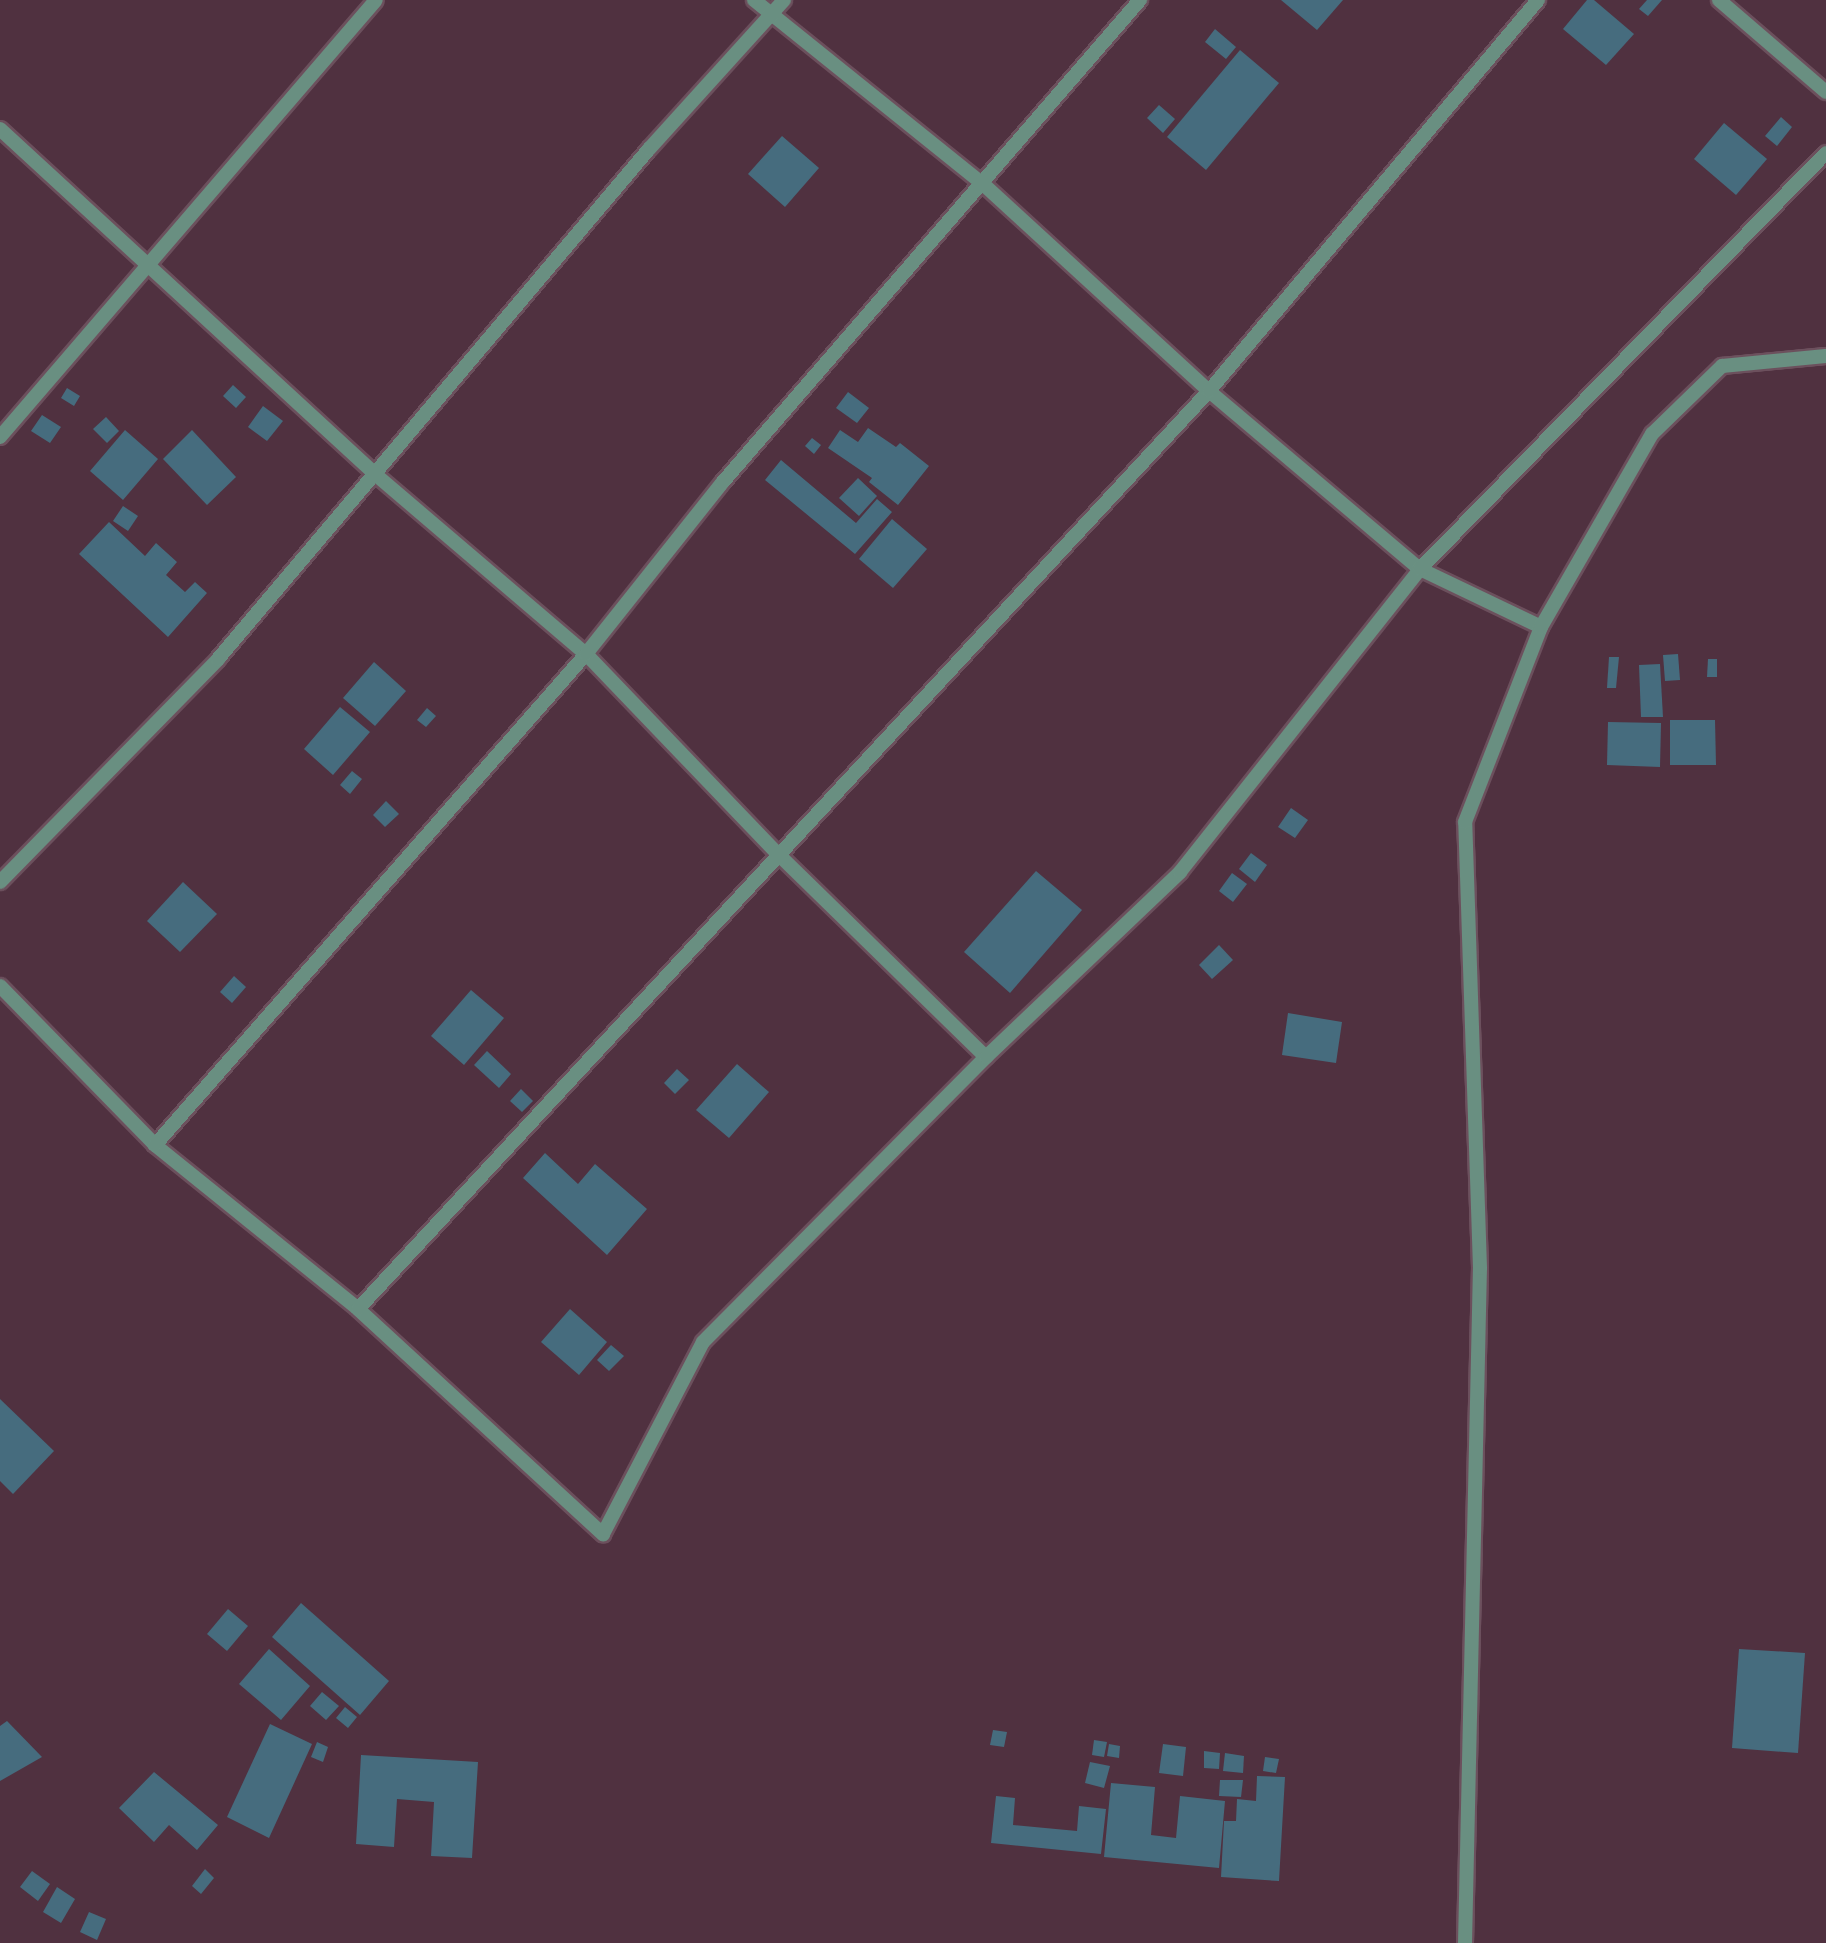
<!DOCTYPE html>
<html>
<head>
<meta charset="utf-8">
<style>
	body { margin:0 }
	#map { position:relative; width:1826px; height:1943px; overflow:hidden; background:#503140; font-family:"PT Sans",sans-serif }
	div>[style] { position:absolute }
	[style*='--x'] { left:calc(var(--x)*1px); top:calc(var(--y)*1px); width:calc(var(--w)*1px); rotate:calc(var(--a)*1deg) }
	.building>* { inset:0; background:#466c7e }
	.roads { filter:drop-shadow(2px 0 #6c505d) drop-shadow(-2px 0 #6c505d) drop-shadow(0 2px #6c505d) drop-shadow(0 -2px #6c505d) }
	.minor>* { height:14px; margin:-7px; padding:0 7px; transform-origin:7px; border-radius:7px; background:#698f81 }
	span { translate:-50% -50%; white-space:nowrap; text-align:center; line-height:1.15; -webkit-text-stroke:5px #503140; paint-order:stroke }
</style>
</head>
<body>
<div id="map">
	<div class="building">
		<i style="clip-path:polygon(1281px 0,1343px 0,1317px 30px)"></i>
		<i style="clip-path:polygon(1587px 0,1594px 0,1634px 34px,1606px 65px,1563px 29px)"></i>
		<i style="clip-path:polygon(1647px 0,1662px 0,1648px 16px,1639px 9px)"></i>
		<i style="clip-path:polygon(1215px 29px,1236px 47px,1226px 59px,1205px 42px)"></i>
		<i style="clip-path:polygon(1240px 50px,1279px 83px,1206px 170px,1167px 137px)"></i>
		<i style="clip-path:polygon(1159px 105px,1175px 119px,1163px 133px,1147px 118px)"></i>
		<i style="clip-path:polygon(1781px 117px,1792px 127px,1777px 146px,1765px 136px)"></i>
		<i style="clip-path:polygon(1724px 123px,1767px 159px,1736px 195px,1694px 159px)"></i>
		<i style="clip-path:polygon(782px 136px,819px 168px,785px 207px,748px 174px)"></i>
		<i style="clip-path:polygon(233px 385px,246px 397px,236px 408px,223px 396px)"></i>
		<i style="clip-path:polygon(67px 388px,80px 396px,74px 406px,61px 398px)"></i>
		<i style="clip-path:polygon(848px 392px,869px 408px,857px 423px,836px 408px)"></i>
		<i style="clip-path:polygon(263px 406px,283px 421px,267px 441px,248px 427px)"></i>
		<i style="clip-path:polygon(42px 415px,61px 427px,50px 443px,31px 431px)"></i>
		<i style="clip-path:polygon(106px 417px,119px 431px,107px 443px,93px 429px)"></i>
		<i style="clip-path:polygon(868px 428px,896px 447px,900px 443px,929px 466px,898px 505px,869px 482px,872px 478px,828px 448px,840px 430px,858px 442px)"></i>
		<i style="clip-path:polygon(125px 430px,158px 459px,123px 500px,90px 471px)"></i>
		<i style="clip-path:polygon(192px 430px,236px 477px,207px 505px,163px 459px)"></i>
		<i style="clip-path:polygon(812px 438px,821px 445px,814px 454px,805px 446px)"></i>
		<i style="clip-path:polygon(781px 460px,856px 523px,877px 499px,892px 512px,855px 554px,765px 480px)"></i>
		<i style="clip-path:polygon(858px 478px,877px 496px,859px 516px,839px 498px)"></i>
		<i style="clip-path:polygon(123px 506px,138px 516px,128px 531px,113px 521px)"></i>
		<i style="clip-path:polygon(892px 519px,927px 549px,893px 588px,859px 559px)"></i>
		<i style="clip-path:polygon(109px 522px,145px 556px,156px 543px,177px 562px,166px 575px,185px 592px,195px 582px,207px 593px,168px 637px,79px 554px)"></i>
		<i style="clip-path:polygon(1678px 654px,1680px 680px,1665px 681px,1663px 655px)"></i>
		<i style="clip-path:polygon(1609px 657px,1619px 657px,1616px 688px,1607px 688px)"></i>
		<i style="clip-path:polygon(1708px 659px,1717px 659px,1717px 677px,1707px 677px)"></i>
		<i style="clip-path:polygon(374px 662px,406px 691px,375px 726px,343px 698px)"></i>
		<i style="clip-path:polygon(1660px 664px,1663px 717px,1641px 717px,1639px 665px)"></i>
		<i style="clip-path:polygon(340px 707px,370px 732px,333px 775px,304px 749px)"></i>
		<i style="clip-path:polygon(427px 708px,436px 716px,426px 727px,417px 720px)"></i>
		<i style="clip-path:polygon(1670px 720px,1715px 720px,1716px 765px,1670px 765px)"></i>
		<i style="clip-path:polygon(1608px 722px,1661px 723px,1660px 767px,1607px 765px)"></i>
		<i style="clip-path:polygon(352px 771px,362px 779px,350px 794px,340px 785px)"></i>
		<i style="clip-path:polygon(386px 801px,399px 814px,385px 827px,373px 815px)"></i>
		<i style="clip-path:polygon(1291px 808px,1308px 820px,1295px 838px,1278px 827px)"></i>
		<i style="clip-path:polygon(1251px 853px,1267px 865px,1255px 882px,1239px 869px)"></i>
		<i style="clip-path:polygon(1036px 871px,1082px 910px,1010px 993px,964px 952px)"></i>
		<i style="clip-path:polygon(1232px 873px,1247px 884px,1233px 902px,1219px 891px)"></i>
		<i style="clip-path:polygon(183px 882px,217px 914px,180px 952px,147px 921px)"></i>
		<i style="clip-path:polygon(1219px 945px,1233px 960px,1212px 979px,1199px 965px)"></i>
		<i style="clip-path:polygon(234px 976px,246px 987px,232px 1003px,220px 992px)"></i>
		<i style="clip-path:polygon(471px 990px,504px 1018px,464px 1065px,431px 1036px)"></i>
		<i style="clip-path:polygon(1288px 1013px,1342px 1022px,1336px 1063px,1282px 1055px)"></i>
		<i style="clip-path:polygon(487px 1051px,511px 1074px,499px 1088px,474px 1065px)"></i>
		<i style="clip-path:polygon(737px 1064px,769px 1092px,729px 1138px,696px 1110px)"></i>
		<i style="clip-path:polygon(677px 1069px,689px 1080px,675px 1094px,664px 1083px)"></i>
		<i style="clip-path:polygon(521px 1089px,533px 1101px,522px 1112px,510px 1101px)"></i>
		<i style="clip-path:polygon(545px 1153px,578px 1184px,595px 1164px,647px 1209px,607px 1255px,523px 1178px)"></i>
		<i style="clip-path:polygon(570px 1309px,607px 1342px,579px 1375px,541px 1342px)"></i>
		<i style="clip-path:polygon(611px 1345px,624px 1356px,609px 1371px,597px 1360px)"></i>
		<i style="clip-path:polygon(0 1399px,54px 1451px,13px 1494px,0 1481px)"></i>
		<i style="clip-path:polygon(301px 1603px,389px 1681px,360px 1715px,272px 1637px)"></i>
		<i style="clip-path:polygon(228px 1609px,248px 1626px,227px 1651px,207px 1634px)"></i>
		<i style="clip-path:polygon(269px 1649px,310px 1686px,281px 1720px,239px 1684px)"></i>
		<i style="clip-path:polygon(1739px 1649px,1805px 1653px,1798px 1753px,1732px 1748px)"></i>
		<i style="clip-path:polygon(322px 1692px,339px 1706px,326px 1720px,310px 1706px)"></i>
		<i style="clip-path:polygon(345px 1707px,357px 1717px,348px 1728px,336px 1718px)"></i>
		<i style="clip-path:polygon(7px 1721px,42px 1757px,0 1781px,0 1726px)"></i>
		<i style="clip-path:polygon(270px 1724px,312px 1744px,269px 1838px,227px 1817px)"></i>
		<i style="clip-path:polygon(993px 1730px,1007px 1732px,1004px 1747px,990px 1745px)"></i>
		<i style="clip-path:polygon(1094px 1740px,1107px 1742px,1104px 1757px,1092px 1755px)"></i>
		<i style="clip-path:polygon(317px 1742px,328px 1747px,323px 1762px,311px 1757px)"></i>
		<i style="clip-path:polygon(1109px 1744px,1120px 1746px,1119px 1758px,1107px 1756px)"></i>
		<i style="clip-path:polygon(1163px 1744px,1186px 1747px,1183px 1776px,1159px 1773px)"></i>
		<i style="clip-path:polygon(1204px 1751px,1220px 1753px,1219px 1769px,1204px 1768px)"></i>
		<i style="clip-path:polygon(1225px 1753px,1244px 1756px,1243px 1773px,1223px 1771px)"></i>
		<i style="clip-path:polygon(361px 1755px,478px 1762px,472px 1858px,431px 1856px,434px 1802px,397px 1799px,394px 1847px,356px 1844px)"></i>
		<i style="clip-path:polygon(1265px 1757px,1279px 1759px,1276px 1773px,1263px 1771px)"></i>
		<i style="clip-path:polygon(1090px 1762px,1110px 1766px,1104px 1788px,1085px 1783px)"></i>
		<i style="clip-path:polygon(154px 1772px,218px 1825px,197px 1850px,169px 1825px,154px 1842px,119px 1808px)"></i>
		<i style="clip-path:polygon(1257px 1776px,1285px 1777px,1279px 1881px,1221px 1877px,1224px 1821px,1236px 1821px,1237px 1799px,1256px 1801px)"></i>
		<i style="clip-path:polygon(1220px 1780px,1243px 1780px,1241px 1797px,1219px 1796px)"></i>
		<i style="clip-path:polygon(1111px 1783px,1155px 1787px,1151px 1835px,1176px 1838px,1180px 1796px,1225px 1801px,1219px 1868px,1104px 1857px)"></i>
		<i style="clip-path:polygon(996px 1796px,1015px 1798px,1013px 1825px,1077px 1831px,1079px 1806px,1106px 1809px,1101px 1854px,991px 1843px)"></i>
		<i style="clip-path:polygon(205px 1869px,214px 1878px,201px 1894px,192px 1886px)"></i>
		<i style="clip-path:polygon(32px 1871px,50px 1884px,38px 1901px,20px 1887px)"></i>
		<i style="clip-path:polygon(57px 1887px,75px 1899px,61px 1923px,43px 1912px)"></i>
		<i style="clip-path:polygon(89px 1912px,106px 1919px,97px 1940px,80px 1932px)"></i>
	</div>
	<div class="roads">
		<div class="minor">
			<i style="--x:754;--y:0;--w:292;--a:38.8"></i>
			<i style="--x:982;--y:183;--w:308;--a:42.5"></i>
			<i style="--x:1209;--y:391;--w:276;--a:40.2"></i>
			<i style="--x:1420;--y:569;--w:134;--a:25.6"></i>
			<i style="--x:1719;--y:0;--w:141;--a:40.7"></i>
			<i style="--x:0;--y:129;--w:510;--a:42.61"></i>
			<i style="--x:375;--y:474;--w:277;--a:40.5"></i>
			<i style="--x:586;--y:654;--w:281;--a:46.2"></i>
			<i style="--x:781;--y:857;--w:286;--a:44.3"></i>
			<i style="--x:0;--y:437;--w:576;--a:-49.29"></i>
			<i style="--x:0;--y:882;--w:312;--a:-45.6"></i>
			<i style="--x:218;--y:659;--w:668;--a:-49.8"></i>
			<i style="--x:649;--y:149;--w:201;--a:-47.8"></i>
			<i style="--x:0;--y:986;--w:222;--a:45.7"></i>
			<i style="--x:155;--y:1145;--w:261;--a:38.9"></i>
			<i style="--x:358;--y:1309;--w:333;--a:42.6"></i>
			<i style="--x:603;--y:1534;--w:216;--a:-62.5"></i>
			<i style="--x:703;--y:1342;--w:402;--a:-45.2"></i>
			<i style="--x:986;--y:1057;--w:268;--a:-43.6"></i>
			<i style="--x:1180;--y:872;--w:387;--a:-51.6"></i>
			<i style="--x:1420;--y:569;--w:581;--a:-45.7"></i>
			<i style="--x:155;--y:1145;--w:653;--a:-48.72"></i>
			<i style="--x:586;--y:654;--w:218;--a:-51.5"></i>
			<i style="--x:722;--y:483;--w:639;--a:-49.13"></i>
			<i style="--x:358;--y:1309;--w:1252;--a:-47.17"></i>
			<i style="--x:1209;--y:391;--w:511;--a:-49.92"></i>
			<i style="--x:1465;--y:1943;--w:675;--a:-88.73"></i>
			<i style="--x:1480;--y:1268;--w:446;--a:-91.9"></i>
			<i style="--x:1465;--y:822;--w:209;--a:-68.7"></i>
			<i style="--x:1541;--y:627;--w:223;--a:-60.1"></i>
			<i style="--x:1652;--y:434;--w:98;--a:-44.2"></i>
			<i style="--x:1722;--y:366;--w:104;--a:-5.5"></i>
		</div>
	</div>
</div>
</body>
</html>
